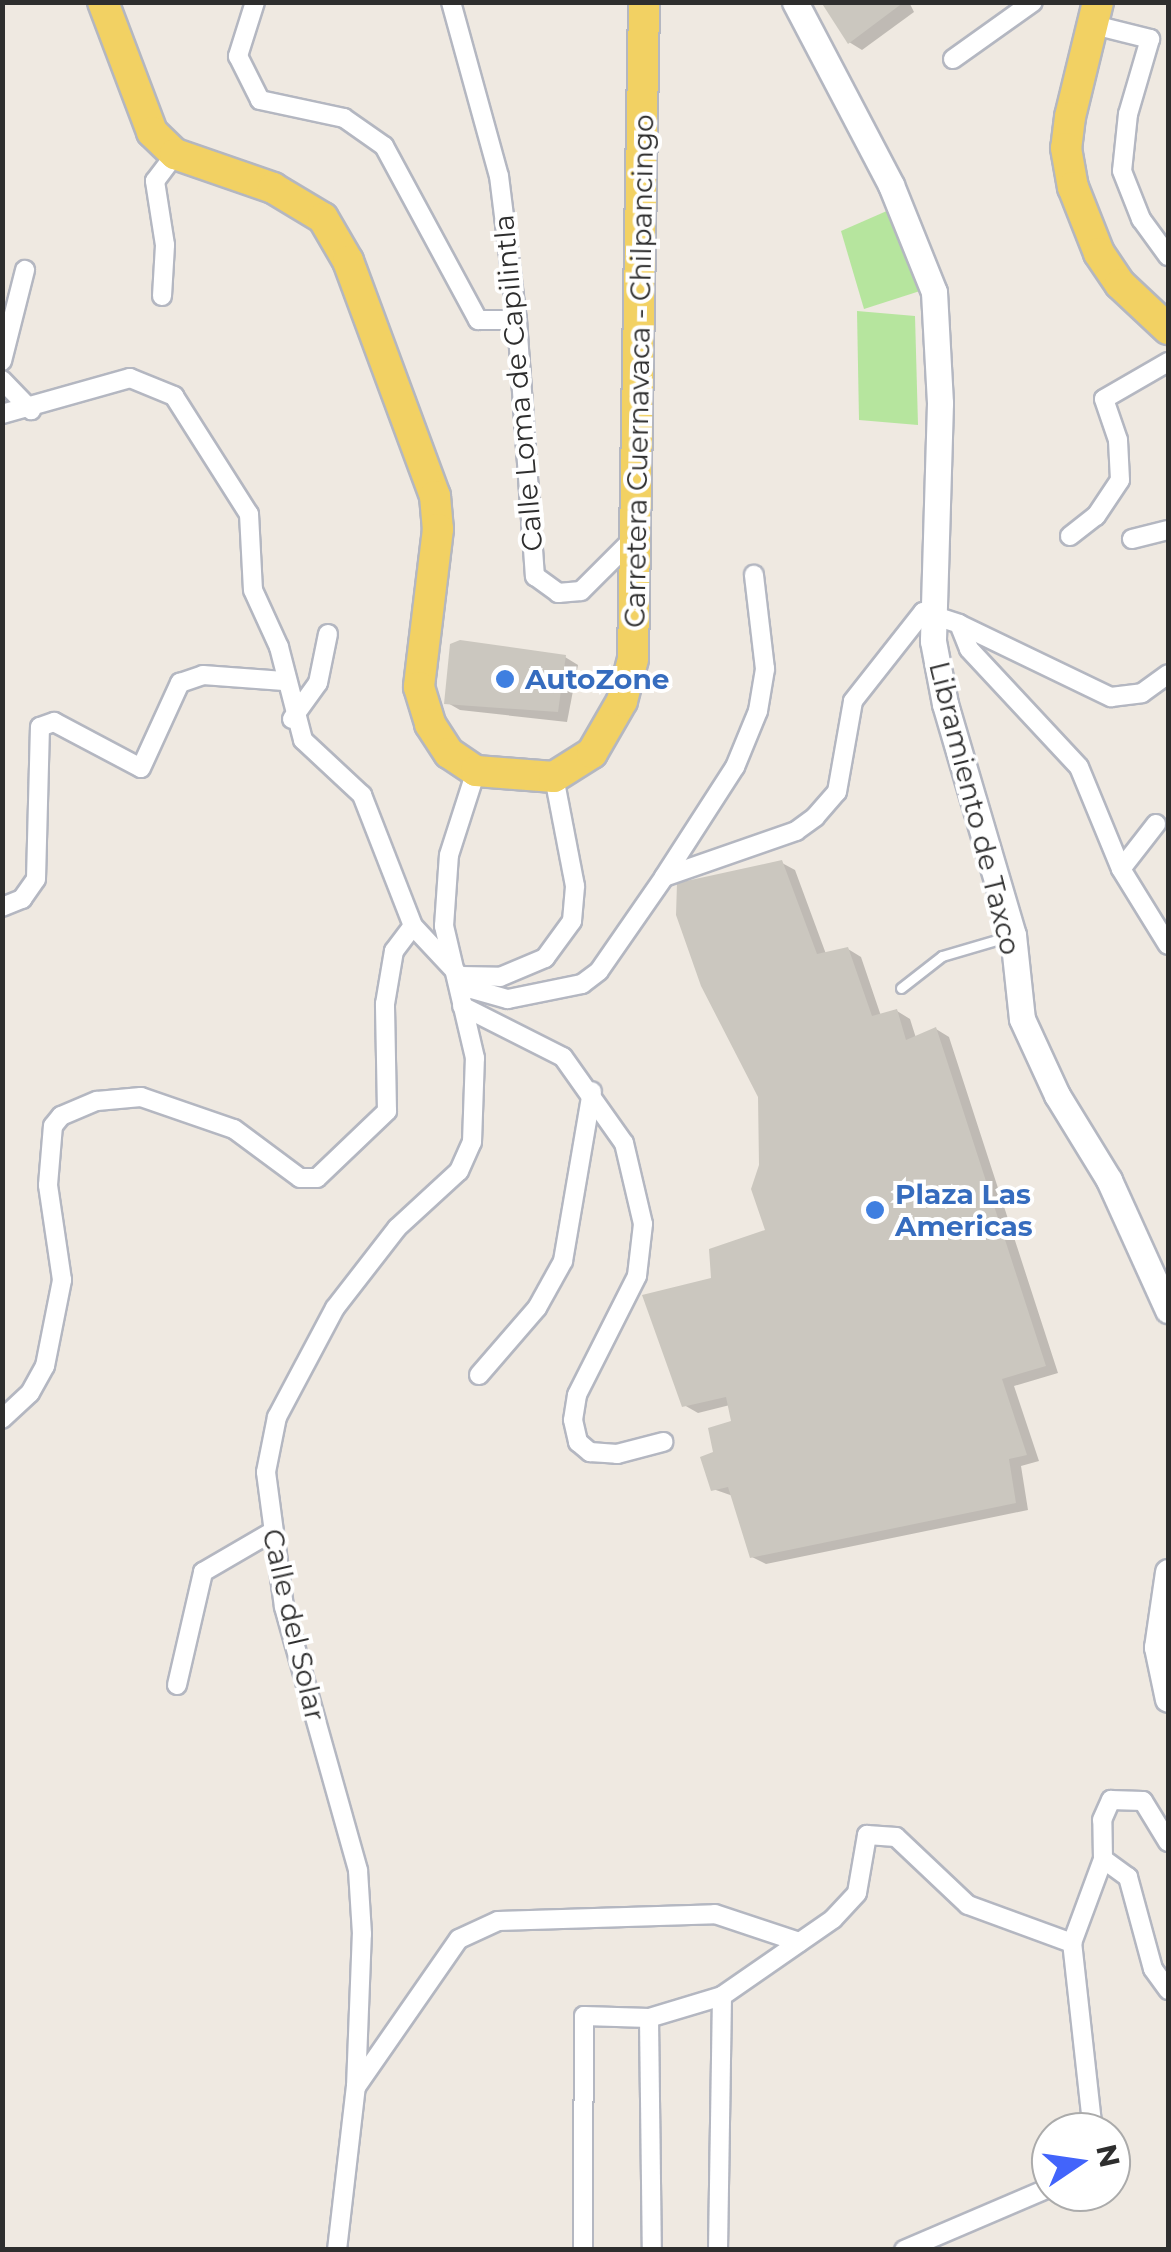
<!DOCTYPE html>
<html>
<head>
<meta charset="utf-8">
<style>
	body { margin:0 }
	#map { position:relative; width:1171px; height:2252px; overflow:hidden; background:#efe9e1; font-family:Montserrat,sans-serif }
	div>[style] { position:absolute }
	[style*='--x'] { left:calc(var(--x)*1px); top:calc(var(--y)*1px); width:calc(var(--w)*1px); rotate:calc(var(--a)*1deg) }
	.green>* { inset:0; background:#b6e59e }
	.shadow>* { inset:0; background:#0003 }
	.building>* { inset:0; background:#cbc7bf }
	.roads { filter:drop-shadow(2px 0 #b4b7c1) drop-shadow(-2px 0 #b4b7c1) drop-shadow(0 2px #b4b7c1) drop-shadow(0 -2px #b4b7c1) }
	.service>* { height:9px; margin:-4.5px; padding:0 4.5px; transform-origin:4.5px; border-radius:4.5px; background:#fff }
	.minor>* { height:18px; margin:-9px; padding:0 9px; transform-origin:9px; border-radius:9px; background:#fff }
	.secondary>* { height:25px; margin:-12.5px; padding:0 12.5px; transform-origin:12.5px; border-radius:12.5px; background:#fff }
	.primary>* { height:30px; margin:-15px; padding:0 15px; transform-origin:15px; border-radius:15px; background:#f2d163 }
	.dots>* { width:28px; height:28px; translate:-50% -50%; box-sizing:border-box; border:5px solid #fff; border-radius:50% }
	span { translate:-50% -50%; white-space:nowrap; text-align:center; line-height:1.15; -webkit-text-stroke:8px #fff; paint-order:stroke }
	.street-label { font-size:28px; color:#2e2e2e }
	.shop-label { font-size:28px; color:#366cbe; font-weight:700 }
	.left { translate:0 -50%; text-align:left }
	.frame { position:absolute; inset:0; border:5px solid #2e2e2e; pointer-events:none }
	.north { position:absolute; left:1031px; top:2112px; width:100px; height:100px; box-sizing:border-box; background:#fff; border:2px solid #ababab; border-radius:50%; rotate:77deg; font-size:28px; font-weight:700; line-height:40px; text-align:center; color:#2e2e2e }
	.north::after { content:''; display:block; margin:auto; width:35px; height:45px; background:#4264fb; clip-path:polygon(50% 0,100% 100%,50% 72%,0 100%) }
</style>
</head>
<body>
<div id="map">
	<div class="green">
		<i style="clip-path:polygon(889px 210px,920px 291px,864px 309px,841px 231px)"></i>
		<i style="clip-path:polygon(857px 311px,915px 316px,918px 425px,859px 420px)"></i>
	</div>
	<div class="shadow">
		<i style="clip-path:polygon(824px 2px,909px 2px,914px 12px,862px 50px,849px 42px)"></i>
		<i style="clip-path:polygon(565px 657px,578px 665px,567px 722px,460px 710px,446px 702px)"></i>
		<i style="clip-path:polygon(782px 863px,795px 870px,826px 954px,848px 949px,861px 957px,881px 1016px,897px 1011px,910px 1019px,916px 1038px,936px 1029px,949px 1037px,1058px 1373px,1014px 1386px,1039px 1461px,1021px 1466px,1028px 1510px,766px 1564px,752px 1557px,733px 1496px,713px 1489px,716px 1454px,734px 1423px,730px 1405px,698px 1413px,684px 1405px,713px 1280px,768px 1232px,762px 1165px)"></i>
	</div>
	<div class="building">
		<i style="clip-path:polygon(821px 2px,904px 2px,848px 44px)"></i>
		<i style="clip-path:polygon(460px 640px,566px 655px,558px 712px,444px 704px,450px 644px)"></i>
		<i style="clip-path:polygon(782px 860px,817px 954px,848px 947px,872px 1016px,897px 1009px,906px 1040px,936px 1027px,1046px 1366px,1002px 1379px,1027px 1455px,1009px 1459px,1016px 1503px,750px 1558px,728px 1487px,711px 1491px,700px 1457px,713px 1452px,708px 1428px,731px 1421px,726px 1397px,682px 1407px,642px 1295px,711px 1278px,709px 1249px,765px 1230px,751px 1189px,759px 1165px,758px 1097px,701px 986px,676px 915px,677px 883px)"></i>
	</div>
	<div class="roads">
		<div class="service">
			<i style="--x:901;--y:988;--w:52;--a:-38"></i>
			<i style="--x:942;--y:956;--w:71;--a:-16.4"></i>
		</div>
		<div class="minor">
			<i style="--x:255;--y:2;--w:57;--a:107.5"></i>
			<i style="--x:238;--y:56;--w:49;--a:63.4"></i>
			<i style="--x:260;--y:100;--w:86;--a:12.1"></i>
			<i style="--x:344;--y:118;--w:49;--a:35"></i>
			<i style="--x:384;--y:146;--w:198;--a:61.6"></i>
			<i style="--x:478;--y:320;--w:39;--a:0"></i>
			<i style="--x:451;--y:2;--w:180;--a:74.6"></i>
			<i style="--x:499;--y:176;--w:145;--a:82.9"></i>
			<i style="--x:517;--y:320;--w:257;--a:86"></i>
			<i style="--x:535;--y:576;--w:29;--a:36"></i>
			<i style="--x:558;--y:593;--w:23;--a:-5"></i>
			<i style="--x:581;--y:591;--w:79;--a:-45"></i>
			<i style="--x:1094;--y:25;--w:58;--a:14"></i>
			<i style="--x:1150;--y:39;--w:78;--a:106.3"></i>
			<i style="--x:1128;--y:114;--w:57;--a:96"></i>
			<i style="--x:1122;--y:171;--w:52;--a:68.4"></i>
			<i style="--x:1141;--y:219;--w:46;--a:53.9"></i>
			<i style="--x:953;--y:59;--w:98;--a:-35.5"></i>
			<i style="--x:162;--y:296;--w:51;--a:-86.6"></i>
			<i style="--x:165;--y:245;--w:65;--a:-98.9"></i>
			<i style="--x:155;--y:181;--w:34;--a:-53"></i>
			<i style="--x:2;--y:361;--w:94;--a:-75.8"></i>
			<i style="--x:2;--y:380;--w:42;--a:46"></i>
			<i style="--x:2;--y:414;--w:133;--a:-15.7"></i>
			<i style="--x:130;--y:378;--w:48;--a:22.2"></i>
			<i style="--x:174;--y:396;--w:140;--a:57.6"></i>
			<i style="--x:249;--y:514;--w:76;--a:87"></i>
			<i style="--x:253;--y:590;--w:63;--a:65.5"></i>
			<i style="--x:279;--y:647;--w:96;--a:75.5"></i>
			<i style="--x:303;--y:740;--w:81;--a:43"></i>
			<i style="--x:362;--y:795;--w:141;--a:68.7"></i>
			<i style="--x:413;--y:926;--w:86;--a:46.9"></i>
			<i style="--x:472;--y:989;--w:37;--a:16"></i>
			<i style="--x:508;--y:999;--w:76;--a:-11.5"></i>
			<i style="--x:582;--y:984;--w:21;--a:-37"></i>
			<i style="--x:599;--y:971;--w:114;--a:-55.3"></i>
			<i style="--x:664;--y:877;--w:140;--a:-19.2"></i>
			<i style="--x:796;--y:831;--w:24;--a:-36"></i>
			<i style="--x:815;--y:817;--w:33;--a:-49"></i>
			<i style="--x:837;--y:792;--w:92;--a:-80"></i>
			<i style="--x:853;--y:701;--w:113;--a:-51.8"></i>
			<i style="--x:923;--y:612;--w:38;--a:18"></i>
			<i style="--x:959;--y:624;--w:27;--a:68"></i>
			<i style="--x:969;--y:649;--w:161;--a:47"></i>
			<i style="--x:1079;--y:767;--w:110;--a:67.6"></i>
			<i style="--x:1121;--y:869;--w:89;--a:58.3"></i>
			<i style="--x:1070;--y:536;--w:33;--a:-38"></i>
			<i style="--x:1096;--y:516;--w:43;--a:-56.3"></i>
			<i style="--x:1120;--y:480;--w:40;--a:-92.9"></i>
			<i style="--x:1118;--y:440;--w:43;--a:-108.9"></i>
			<i style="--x:1104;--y:399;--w:74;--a:-30"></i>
			<i style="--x:1132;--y:539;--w:37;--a:-14"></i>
			<i style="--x:959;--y:624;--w:169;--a:25.7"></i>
			<i style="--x:1111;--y:697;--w:31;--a:-7"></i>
			<i style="--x:1142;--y:693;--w:32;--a:-36"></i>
			<i style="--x:292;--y:719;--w:44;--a:-54.2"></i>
			<i style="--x:318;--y:683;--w:50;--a:-78.5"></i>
			<i style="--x:1121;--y:869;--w:57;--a:-52.1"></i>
			<i style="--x:664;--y:877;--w:131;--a:-57.2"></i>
			<i style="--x:735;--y:767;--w:61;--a:-67.7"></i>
			<i style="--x:758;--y:711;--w:43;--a:-80.5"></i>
			<i style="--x:765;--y:669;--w:95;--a:-96.7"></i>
			<i style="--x:2;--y:907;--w:22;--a:-22"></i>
			<i style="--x:22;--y:899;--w:24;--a:-55"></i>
			<i style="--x:36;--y:879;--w:152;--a:-88.5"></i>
			<i style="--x:40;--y:727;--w:15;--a:-20"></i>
			<i style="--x:54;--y:722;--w:98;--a:27.9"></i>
			<i style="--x:141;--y:768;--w:94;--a:-65.4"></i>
			<i style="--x:180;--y:683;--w:24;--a:-19"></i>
			<i style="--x:203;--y:675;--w:81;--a:4.2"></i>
			<i style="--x:461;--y:976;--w:39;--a:1"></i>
			<i style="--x:500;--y:977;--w:49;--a:-22.9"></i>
			<i style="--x:545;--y:958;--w:46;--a:-53.9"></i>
			<i style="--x:572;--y:921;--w:35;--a:-85"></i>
			<i style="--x:575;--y:886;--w:111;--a:-100.9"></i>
			<i style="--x:462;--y:1006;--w:113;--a:26.8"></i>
			<i style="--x:563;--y:1057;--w:105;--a:54.7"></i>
			<i style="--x:624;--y:1143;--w:83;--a:76.8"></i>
			<i style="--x:643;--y:1224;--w:52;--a:96.6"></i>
			<i style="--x:637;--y:1276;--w:133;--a:116.8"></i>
			<i style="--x:577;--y:1395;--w:25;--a:99"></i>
			<i style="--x:573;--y:1420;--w:23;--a:77"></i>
			<i style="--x:578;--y:1442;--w:16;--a:40"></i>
			<i style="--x:590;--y:1452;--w:27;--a:4"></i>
			<i style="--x:617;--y:1454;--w:48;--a:-14.6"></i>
			<i style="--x:479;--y:1375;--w:89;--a:-49.1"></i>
			<i style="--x:537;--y:1308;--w:54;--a:-61"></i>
			<i style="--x:563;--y:1261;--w:172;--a:-80.3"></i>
			<i style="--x:2;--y:1419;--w:38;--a:-43"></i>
			<i style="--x:30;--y:1393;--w:31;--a:-61"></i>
			<i style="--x:45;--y:1366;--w:88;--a:-78.8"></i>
			<i style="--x:62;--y:1280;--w:96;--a:-98.4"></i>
			<i style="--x:48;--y:1185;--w:59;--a:-85.2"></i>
			<i style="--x:53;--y:1126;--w:13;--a:-51"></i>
			<i style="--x:61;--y:1116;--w:39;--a:-23"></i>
			<i style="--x:97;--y:1101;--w:44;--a:-5.2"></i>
			<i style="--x:141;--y:1097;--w:98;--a:19"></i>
			<i style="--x:234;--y:1129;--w:82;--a:36.6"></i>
			<i style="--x:300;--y:1178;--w:17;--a:0"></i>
			<i style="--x:317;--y:1178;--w:97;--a:-43.7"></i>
			<i style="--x:387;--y:1111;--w:107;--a:-91.1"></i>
			<i style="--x:385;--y:1004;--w:54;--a:-80.4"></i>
			<i style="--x:394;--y:951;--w:31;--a:-53"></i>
			<i style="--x:177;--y:1685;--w:116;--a:-77"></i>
			<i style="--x:203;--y:1572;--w:78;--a:-30.2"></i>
			<i style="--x:1103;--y:1859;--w:31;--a:36"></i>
			<i style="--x:1128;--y:1877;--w:95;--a:74.8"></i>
			<i style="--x:1153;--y:1969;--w:26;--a:54"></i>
			<i style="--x:649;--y:2018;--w:232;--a:89.3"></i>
			<i style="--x:356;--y:2087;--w:180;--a:-55.2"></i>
			<i style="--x:459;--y:1939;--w:43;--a:-24.8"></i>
			<i style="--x:498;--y:1921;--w:217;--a:-1.8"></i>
			<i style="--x:715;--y:1914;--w:89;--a:18.4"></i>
			<i style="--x:1093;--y:2132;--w:190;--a:-96.3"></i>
			<i style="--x:1072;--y:1943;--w:90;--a:-69.7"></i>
			<i style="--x:1103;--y:1859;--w:39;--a:-91"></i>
			<i style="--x:1102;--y:1820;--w:22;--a:-66"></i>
			<i style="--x:1111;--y:1800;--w:32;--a:2"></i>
			<i style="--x:1143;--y:1801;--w:48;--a:58.6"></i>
			<i style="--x:337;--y:2250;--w:164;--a:-83.4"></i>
			<i style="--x:356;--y:2087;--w:153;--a:-87.8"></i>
			<i style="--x:362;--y:1934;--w:64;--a:-93.6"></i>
			<i style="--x:358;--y:1870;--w:273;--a:-105.7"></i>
			<i style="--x:284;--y:1607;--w:136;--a:-97.6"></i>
			<i style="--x:266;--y:1472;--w:56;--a:-78.7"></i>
			<i style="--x:277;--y:1417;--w:123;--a:-62"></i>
			<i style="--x:335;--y:1308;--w:101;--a:-52.2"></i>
			<i style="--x:397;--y:1228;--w:84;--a:-42.6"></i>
			<i style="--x:459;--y:1171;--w:32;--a:-66"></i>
			<i style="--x:472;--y:1142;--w:84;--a:-88"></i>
			<i style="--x:475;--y:1058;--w:136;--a:-103.2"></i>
			<i style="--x:444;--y:926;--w:71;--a:-86"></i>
			<i style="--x:449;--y:855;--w:88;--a:-72.2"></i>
			<i style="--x:583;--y:2250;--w:234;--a:-89.8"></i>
			<i style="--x:584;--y:2016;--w:65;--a:1.8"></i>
			<i style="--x:649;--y:2018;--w:76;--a:-16.8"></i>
			<i style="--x:722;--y:1996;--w:135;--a:-34.7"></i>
			<i style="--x:833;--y:1919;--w:35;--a:-47"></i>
			<i style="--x:857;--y:1893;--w:59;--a:-80.2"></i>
			<i style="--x:867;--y:1835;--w:29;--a:4"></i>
			<i style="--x:896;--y:1837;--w:99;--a:43.4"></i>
			<i style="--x:968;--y:1905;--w:111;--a:20.1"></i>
			<i style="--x:718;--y:2250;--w:254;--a:-89.1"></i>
			<i style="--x:904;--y:2250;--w:160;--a:-23.2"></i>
		</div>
		<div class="secondary">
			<i style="--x:795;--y:2;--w:207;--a:62.3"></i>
			<i style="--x:891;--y:185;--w:115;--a:68.1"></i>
			<i style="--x:934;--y:292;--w:111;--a:86.9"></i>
			<i style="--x:940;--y:403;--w:238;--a:91.7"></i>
			<i style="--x:933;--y:641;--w:64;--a:79.2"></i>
			<i style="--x:945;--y:704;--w:241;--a:73.6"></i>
			<i style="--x:1013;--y:935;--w:84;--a:83.9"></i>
			<i style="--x:1022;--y:1019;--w:84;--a:65.3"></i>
			<i style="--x:1057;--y:1095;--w:100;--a:58.5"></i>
			<i style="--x:1109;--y:1180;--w:143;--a:65.6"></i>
			<i style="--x:1168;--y:1572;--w:76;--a:98.3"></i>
			<i style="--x:1157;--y:1647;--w:53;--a:78.1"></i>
		</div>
		<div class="primary">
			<i style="--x:103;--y:2;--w:139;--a:69.3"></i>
			<i style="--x:152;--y:132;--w:32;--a:44"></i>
			<i style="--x:175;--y:154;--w:104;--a:19.1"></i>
			<i style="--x:273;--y:188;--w:58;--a:31"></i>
			<i style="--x:323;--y:218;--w:50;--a:59.8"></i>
			<i style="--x:348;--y:261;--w:251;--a:69.7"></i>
			<i style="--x:435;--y:496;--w:33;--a:85"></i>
			<i style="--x:438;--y:529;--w:159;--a:96.9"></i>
			<i style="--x:419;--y:687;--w:39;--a:73"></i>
			<i style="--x:430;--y:724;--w:35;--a:57"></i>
			<i style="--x:449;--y:753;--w:32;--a:34"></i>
			<i style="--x:476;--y:771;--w:78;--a:4.4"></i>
			<i style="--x:554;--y:777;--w:45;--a:-32.3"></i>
			<i style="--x:592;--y:753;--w:60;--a:-60"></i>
			<i style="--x:622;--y:701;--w:43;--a:-75.3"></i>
			<i style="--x:633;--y:659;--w:657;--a:-89.04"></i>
			<i style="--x:1098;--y:2;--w:118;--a:103.7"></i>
			<i style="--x:1070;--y:117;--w:31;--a:97"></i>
			<i style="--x:1066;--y:148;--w:40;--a:80"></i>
			<i style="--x:1073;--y:187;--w:71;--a:68.5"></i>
			<i style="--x:1099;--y:253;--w:37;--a:56"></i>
			<i style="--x:1120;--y:284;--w:66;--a:43.2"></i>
		</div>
	</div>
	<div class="dots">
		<i style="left:505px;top:679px;background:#3f7fe0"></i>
		<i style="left:875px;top:1210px;background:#3f7fe0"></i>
	</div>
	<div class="street-label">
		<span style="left:639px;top:371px;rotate:-89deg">Carretera Cuernavaca - Chilpancingo</span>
		<span style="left:518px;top:383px;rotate:-95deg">Calle Loma de Capilintla</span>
		<span style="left:975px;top:808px;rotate:76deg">Libramiento de Taxco</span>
		<span style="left:294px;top:1625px;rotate:77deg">Calle del Solar</span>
	</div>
	<div class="shop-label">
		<span class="left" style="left:525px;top:679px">AutoZone</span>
		<span class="left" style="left:895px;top:1210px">Plaza Las<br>Americas</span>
	</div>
	<div class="frame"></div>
	<div class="north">N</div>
</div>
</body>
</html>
